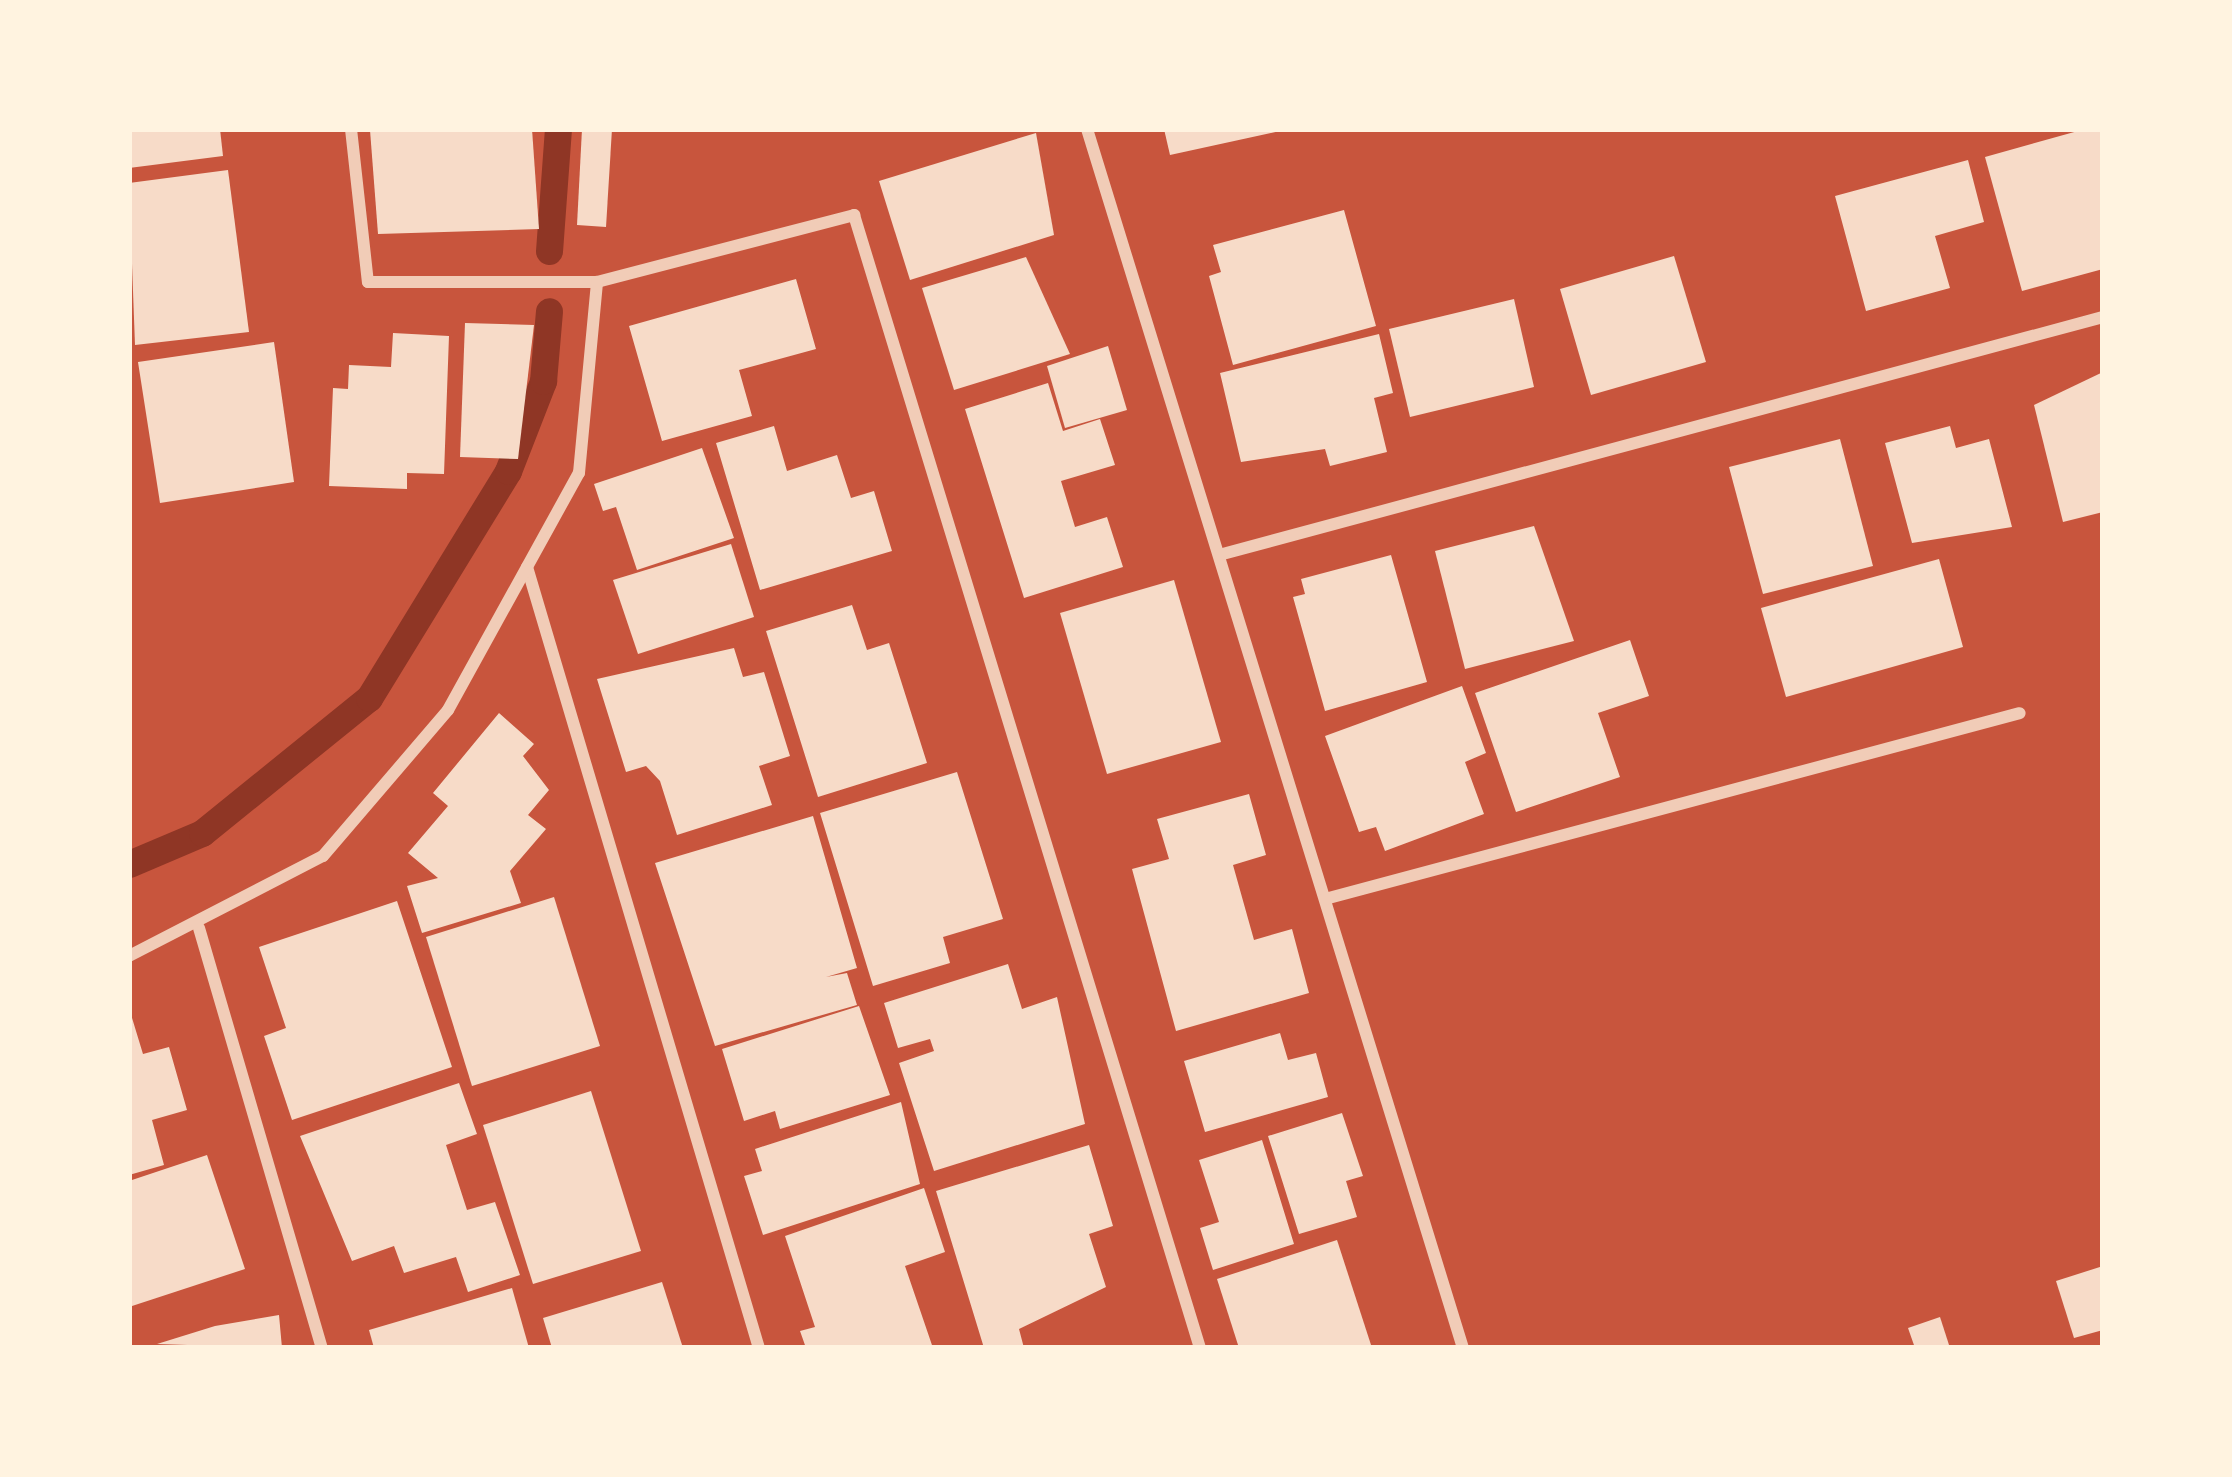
<!DOCTYPE html>
<html>
<head>
<meta charset="utf-8">
<style>
	body { margin:0 }
	#map { position:relative; width:2232px; height:1477px; overflow:hidden; background:#c8553d; font-family:"Source Sans 3",sans-serif }
	div>[style] { position:absolute }
	[style*='--x'] { left:calc(var(--x)*1px); top:calc(var(--y)*1px); width:calc(var(--w)*1px); rotate:calc(var(--a)*1deg) }
	.stream>* { height:27px; margin:-13.5px; padding:0 13.5px; transform-origin:13.5px; border-radius:13.5px; background:#8f3625 }
	.building>* { inset:0; background:#f7dbc8 }
	.minor>* { height:12px; margin:-6px; padding:0 6px; transform-origin:6px; border-radius:6px; background:#f1ccb7 }
	span { translate:-50% -50%; white-space:nowrap; text-align:center; line-height:1.15; -webkit-text-stroke:9px #fff3e0; paint-order:stroke }
	.frame { position:absolute; inset:0; border:132px solid #fff3e0; pointer-events:none }
</style>
</head>
<body>
<div id="map">
	<div class="stream">
		<i style="--x:549;--y:251;--w:122;--a:-85.8"></i>
		<i style="--x:129;--y:864;--w:79;--a:-23"></i>
		<i style="--x:202;--y:833;--w:215;--a:-39"></i>
		<i style="--x:369;--y:698;--w:266;--a:-58.5"></i>
		<i style="--x:508;--y:471;--w:97;--a:-68.7"></i>
		<i style="--x:543;--y:381;--w:70;--a:-85.1"></i>
	</div>
	<div class="building">
		<i style="clip-path:polygon(129px 129px,220px 129px,223px 156px,129px 168px)"></i>
		<i style="clip-path:polygon(384px 129px,532px 129px,539px 229px,378px 234px,370px 130px)"></i>
		<i style="clip-path:polygon(582px 129px,612px 129px,606px 227px,577px 225px)"></i>
		<i style="clip-path:polygon(1164px 129px,1280px 129px,1280px 131px,1170px 155px)"></i>
		<i style="clip-path:polygon(2085px 129px,2103px 129px,2103px 269px,2022px 291px,1985px 157px)"></i>
		<i style="clip-path:polygon(1036px 133px,1054px 235px,910px 280px,879px 181px)"></i>
		<i style="clip-path:polygon(1968px 160px,1984px 222px,1935px 236px,1950px 288px,1866px 311px,1835px 196px)"></i>
		<i style="clip-path:polygon(228px 170px,249px 332px,135px 345px,129px 183px)"></i>
		<i style="clip-path:polygon(1344px 210px,1376px 326px,1233px 365px,1209px 276px,1221px 272px,1213px 245px)"></i>
		<i style="clip-path:polygon(1674px 256px,1706px 362px,1591px 395px,1560px 289px)"></i>
		<i style="clip-path:polygon(1026px 257px,1070px 354px,954px 390px,922px 288px)"></i>
		<i style="clip-path:polygon(796px 279px,816px 349px,739px 370px,752px 416px,662px 441px,629px 326px)"></i>
		<i style="clip-path:polygon(1514px 299px,1534px 387px,1410px 417px,1389px 329px)"></i>
		<i style="clip-path:polygon(465px 323px,534px 325px,518px 459px,460px 457px)"></i>
		<i style="clip-path:polygon(393px 333px,449px 336px,444px 474px,407px 473px,407px 489px,329px 486px,333px 388px,348px 389px,349px 365px,391px 367px)"></i>
		<i style="clip-path:polygon(1379px 334px,1393px 393px,1374px 398px,1387px 452px,1330px 466px,1325px 449px,1241px 462px,1220px 373px)"></i>
		<i style="clip-path:polygon(274px 342px,294px 482px,160px 503px,138px 362px)"></i>
		<i style="clip-path:polygon(1108px 346px,1127px 410px,1065px 428px,1047px 366px)"></i>
		<i style="clip-path:polygon(2103px 372px,2103px 512px,2063px 522px,2034px 405px)"></i>
		<i style="clip-path:polygon(1048px 383px,1063px 431px,1100px 419px,1115px 465px,1061px 481px,1075px 527px,1107px 517px,1123px 567px,1024px 598px,965px 409px)"></i>
		<i style="clip-path:polygon(774px 426px,787px 471px,837px 455px,851px 498px,874px 491px,892px 551px,760px 590px,716px 443px)"></i>
		<i style="clip-path:polygon(1950px 426px,1956px 448px,1989px 439px,2012px 527px,1912px 543px,1885px 443px)"></i>
		<i style="clip-path:polygon(1840px 439px,1873px 566px,1763px 594px,1729px 467px)"></i>
		<i style="clip-path:polygon(702px 448px,734px 538px,637px 570px,616px 507px,603px 511px,594px 484px)"></i>
		<i style="clip-path:polygon(1534px 526px,1574px 641px,1465px 669px,1435px 551px)"></i>
		<i style="clip-path:polygon(731px 544px,754px 617px,638px 654px,613px 580px)"></i>
		<i style="clip-path:polygon(1391px 555px,1427px 682px,1325px 711px,1293px 597px,1305px 594px,1301px 579px)"></i>
		<i style="clip-path:polygon(1939px 559px,1963px 647px,1786px 697px,1761px 608px)"></i>
		<i style="clip-path:polygon(1174px 580px,1221px 742px,1107px 774px,1060px 613px)"></i>
		<i style="clip-path:polygon(852px 605px,867px 650px,889px 643px,927px 763px,818px 797px,766px 631px)"></i>
		<i style="clip-path:polygon(1630px 640px,1649px 696px,1598px 713px,1620px 777px,1516px 812px,1475px 693px)"></i>
		<i style="clip-path:polygon(734px 648px,743px 677px,764px 672px,790px 756px,759px 766px,772px 805px,677px 835px,660px 781px,646px 766px,626px 772px,597px 679px)"></i>
		<i style="clip-path:polygon(1462px 686px,1486px 753px,1465px 762px,1484px 814px,1385px 851px,1376px 827px,1359px 832px,1325px 736px)"></i>
		<i style="clip-path:polygon(499px 713px,534px 744px,523px 756px,549px 790px,528px 815px,546px 829px,510px 871px,521px 903px,422px 933px,407px 886px,438px 878px,408px 853px,448px 806px,433px 793px)"></i>
		<i style="clip-path:polygon(957px 772px,1003px 919px,943px 937px,950px 963px,873px 986px,820px 813px)"></i>
		<i style="clip-path:polygon(1249px 794px,1266px 855px,1233px 865px,1254px 940px,1292px 929px,1309px 993px,1176px 1031px,1132px 869px,1169px 859px,1157px 819px)"></i>
		<i style="clip-path:polygon(813px 816px,857px 968px,826px 977px,847px 973px,857px 1005px,715px 1046px,655px 863px)"></i>
		<i style="clip-path:polygon(554px 897px,600px 1046px,472px 1086px,426px 937px)"></i>
		<i style="clip-path:polygon(397px 901px,452px 1067px,292px 1120px,264px 1036px,286px 1028px,259px 947px)"></i>
		<i style="clip-path:polygon(1008px 964px,1022px 1009px,1057px 997px,1085px 1124px,934px 1171px,899px 1063px,934px 1051px,930px 1039px,898px 1048px,884px 1003px)"></i>
		<i style="clip-path:polygon(859px 1006px,890px 1095px,780px 1129px,775px 1111px,744px 1121px,722px 1049px)"></i>
		<i style="clip-path:polygon(129px 1008px,143px 1054px,169px 1047px,187px 1110px,152px 1120px,164px 1165px,129px 1175px)"></i>
		<i style="clip-path:polygon(1280px 1033px,1288px 1060px,1316px 1053px,1328px 1097px,1205px 1132px,1184px 1061px)"></i>
		<i style="clip-path:polygon(459px 1083px,477px 1134px,446px 1145px,467px 1210px,495px 1202px,520px 1275px,468px 1292px,456px 1257px,404px 1273px,394px 1246px,352px 1261px,300px 1136px)"></i>
		<i style="clip-path:polygon(591px 1091px,641px 1251px,533px 1284px,483px 1125px)"></i>
		<i style="clip-path:polygon(901px 1102px,920px 1184px,763px 1235px,744px 1176px,762px 1171px,755px 1149px)"></i>
		<i style="clip-path:polygon(1342px 1113px,1363px 1176px,1346px 1181px,1357px 1217px,1299px 1234px,1268px 1136px)"></i>
		<i style="clip-path:polygon(1262px 1140px,1294px 1244px,1213px 1270px,1200px 1228px,1219px 1222px,1199px 1160px)"></i>
		<i style="clip-path:polygon(1089px 1145px,1113px 1226px,1089px 1234px,1106px 1287px,1019px 1329px,1024px 1348px,984px 1348px,936px 1191px)"></i>
		<i style="clip-path:polygon(207px 1155px,245px 1269px,129px 1307px,129px 1181px)"></i>
		<i style="clip-path:polygon(924px 1188px,945px 1252px,905px 1266px,933px 1348px,806px 1348px,800px 1331px,815px 1327px,785px 1236px)"></i>
		<i style="clip-path:polygon(1337px 1240px,1372px 1348px,1239px 1348px,1217px 1279px)"></i>
		<i style="clip-path:polygon(2103px 1266px,2103px 1330px,2074px 1338px,2056px 1281px)"></i>
		<i style="clip-path:polygon(662px 1282px,683px 1348px,552px 1348px,543px 1318px)"></i>
		<i style="clip-path:polygon(512px 1288px,529px 1348px,374px 1348px,369px 1330px)"></i>
		<i style="clip-path:polygon(279px 1315px,282px 1348px,157px 1344px,215px 1326px)"></i>
		<i style="clip-path:polygon(1940px 1317px,1950px 1348px,1915px 1348px,1908px 1328px)"></i>
	</div>
	<div class="minor">
		<i style="--x:351;--y:129;--w:154;--a:83.7"></i>
		<i style="--x:368;--y:282;--w:229;--a:0"></i>
		<i style="--x:597;--y:282;--w:266;--a:-14.6"></i>
		<i style="--x:854;--y:215;--w:1185;--a:73.02"></i>
		<i style="--x:1087;--y:129;--w:1276;--a:72.86"></i>
		<i style="--x:1219;--y:555;--w:915;--a:-15.07"></i>
		<i style="--x:527;--y:567;--w:815;--a:73.46"></i>
		<i style="--x:1325;--y:899;--w:719;--a:-14.98"></i>
		<i style="--x:199;--y:928;--w:438;--a:73.7"></i>
		<i style="--x:129;--y:956;--w:218;--a:-27.3"></i>
		<i style="--x:323;--y:856;--w:192;--a:-49.4"></i>
		<i style="--x:448;--y:710;--w:271;--a:-61.1"></i>
		<i style="--x:579;--y:473;--w:192;--a:-84.6"></i>
	</div>
	<div class="frame"></div>
</div>
</body>
</html>
